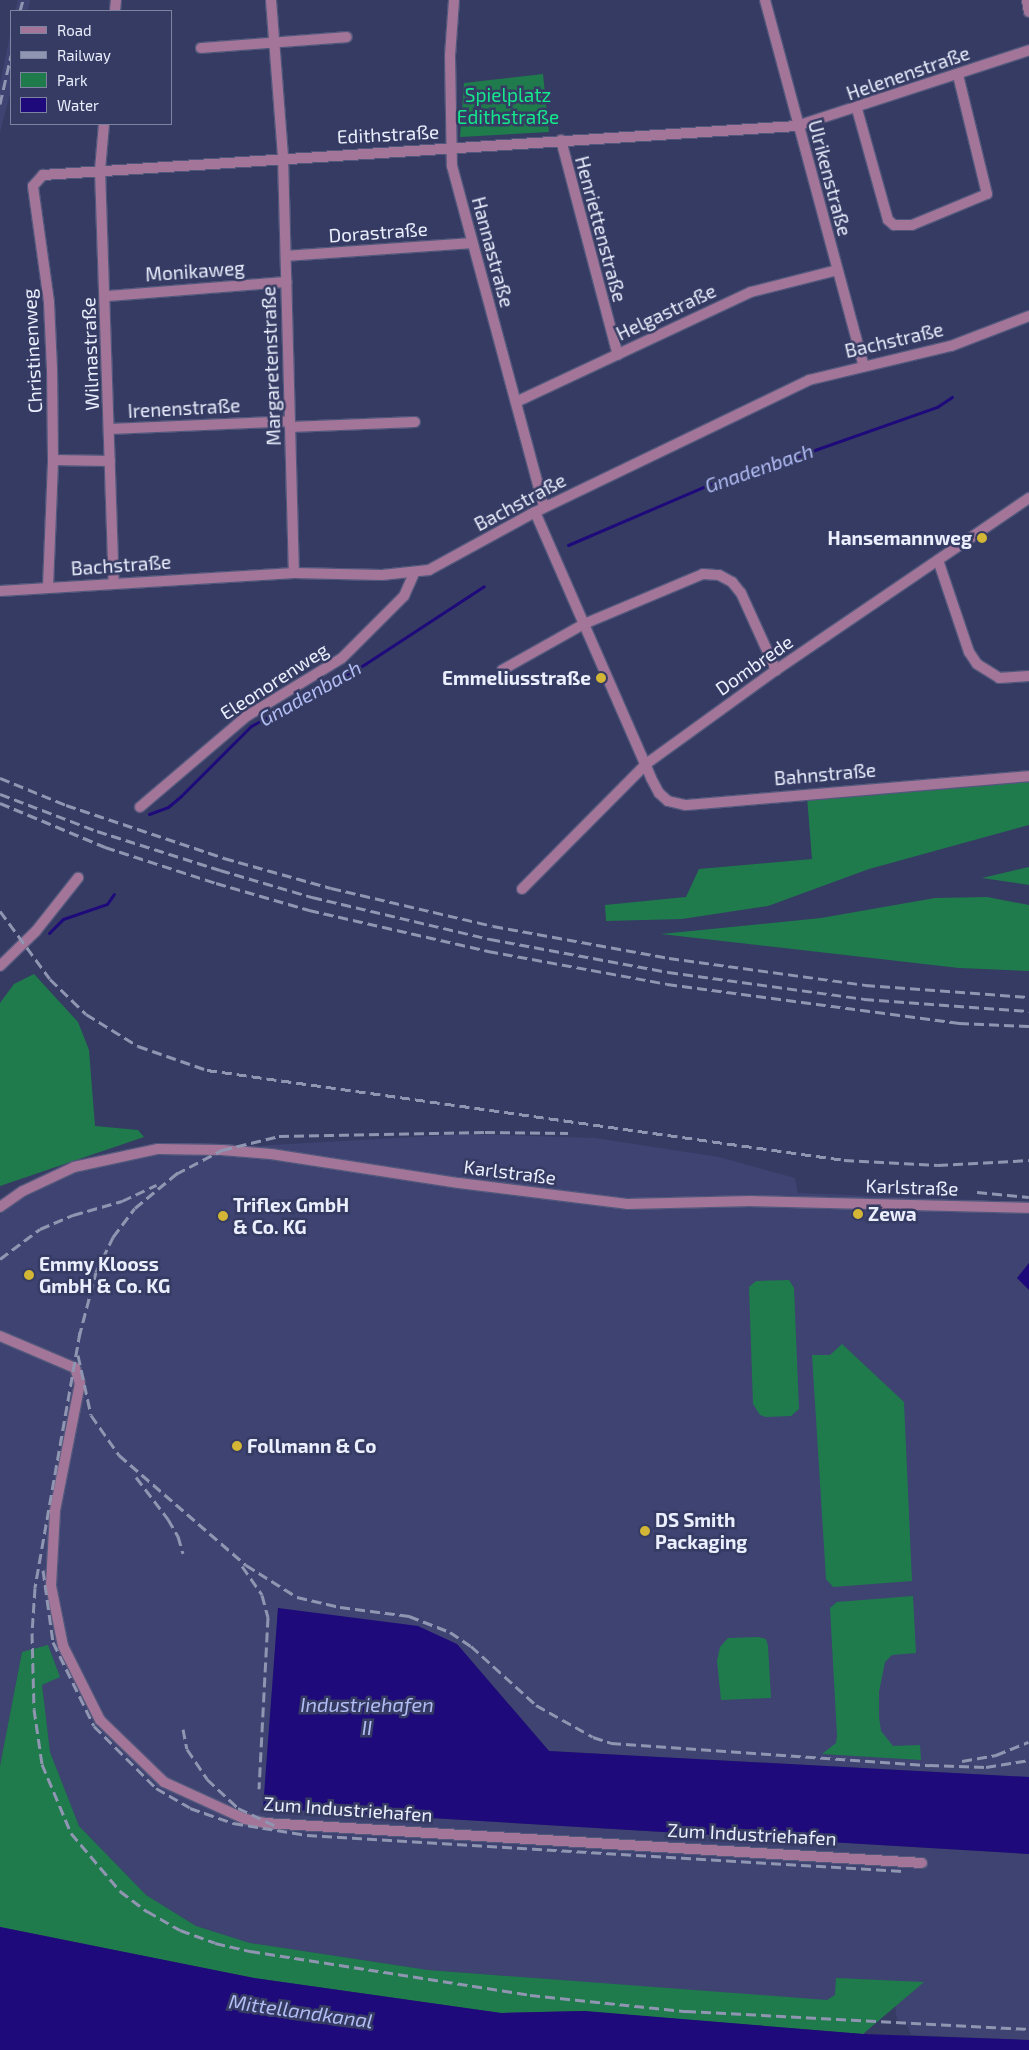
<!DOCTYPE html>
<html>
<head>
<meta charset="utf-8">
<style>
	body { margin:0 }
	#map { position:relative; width:1029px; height:2050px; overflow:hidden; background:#353b63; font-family:"Exo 2",sans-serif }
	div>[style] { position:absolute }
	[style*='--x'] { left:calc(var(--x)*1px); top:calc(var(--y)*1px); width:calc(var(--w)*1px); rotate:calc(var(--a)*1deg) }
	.built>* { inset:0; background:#3e4372 }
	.green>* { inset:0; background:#1f7b4c }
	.water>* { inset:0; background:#1e0a7a }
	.stream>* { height:3px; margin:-1.5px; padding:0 1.5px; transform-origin:1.5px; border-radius:1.5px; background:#1e0a7a }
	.roads { filter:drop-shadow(1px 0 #52587c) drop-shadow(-1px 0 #52587c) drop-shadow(0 1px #52587c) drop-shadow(0 -1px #52587c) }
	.minor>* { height:10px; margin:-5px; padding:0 5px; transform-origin:5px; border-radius:5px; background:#a37598 }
	.tertiary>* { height:10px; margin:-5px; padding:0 5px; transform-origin:5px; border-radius:5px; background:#a37598 }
	.rail>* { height:3px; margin-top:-1.5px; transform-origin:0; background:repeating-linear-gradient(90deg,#9095b1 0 10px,transparent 0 15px) }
	.dots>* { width:14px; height:14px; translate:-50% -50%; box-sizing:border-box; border:2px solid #353b63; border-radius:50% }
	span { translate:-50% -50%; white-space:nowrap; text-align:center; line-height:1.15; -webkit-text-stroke:5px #353b63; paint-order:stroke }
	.street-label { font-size:19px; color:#eaeefd }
	.park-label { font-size:19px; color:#14e88b }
	.poi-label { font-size:19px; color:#eaeefd; font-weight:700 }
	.right { translate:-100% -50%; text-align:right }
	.left { translate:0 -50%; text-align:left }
	.water-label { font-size:20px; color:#b2bdf4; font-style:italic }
	.legend { position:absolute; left:10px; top:10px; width:162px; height:115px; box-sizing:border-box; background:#353b63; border:1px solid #7d83a1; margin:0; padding:6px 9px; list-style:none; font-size:15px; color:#eaeefd }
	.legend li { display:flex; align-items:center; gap:10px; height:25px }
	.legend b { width:25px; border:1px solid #7d83a1 }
</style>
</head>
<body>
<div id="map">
	<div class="built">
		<i style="clip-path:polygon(18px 0,30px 0,28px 11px,15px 11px)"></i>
		<i style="clip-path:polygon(11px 30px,11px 90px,0 133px,0 83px)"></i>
		<i style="clip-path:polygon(468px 1134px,595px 1138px,719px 1157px,795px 1178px,798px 1193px,1029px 1202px,1029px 1263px,1017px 1278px,1029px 1290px,1029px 1777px,549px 1751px,457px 1644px,278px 1608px,264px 1808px,1029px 1854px,1029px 2040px,911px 2035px,906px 2022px,897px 2020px,895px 2006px,428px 1970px,250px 1943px,196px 1926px,146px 1895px,79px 1826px,50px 1752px,45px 1716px,42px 1685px,59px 1677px,22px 1652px,0 1766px,0 1208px,42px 1183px,128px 1153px)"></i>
	</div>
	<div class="green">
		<i style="clip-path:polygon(543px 74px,549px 132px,460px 137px,464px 83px)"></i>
		<i style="clip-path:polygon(1029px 776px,1029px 825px,869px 869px,768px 906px,682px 919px,606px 921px,605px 905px,686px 897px,699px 869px,812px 859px,807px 797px)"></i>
		<i style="clip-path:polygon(1029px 867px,1029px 885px,982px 878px)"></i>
		<i style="clip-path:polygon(987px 897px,1029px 905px,1029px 971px,959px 968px,661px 934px,821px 918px,935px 898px)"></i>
		<i style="clip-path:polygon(34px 974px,78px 1022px,89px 1050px,95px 1126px,138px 1130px,144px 1137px,0 1186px,0 1003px,14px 984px)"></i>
		<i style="clip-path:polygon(789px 1280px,794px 1288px,799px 1409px,791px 1416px,766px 1417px,760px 1415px,753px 1404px,749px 1287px,756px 1281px)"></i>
		<i style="clip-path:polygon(842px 1344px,904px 1402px,912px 1581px,833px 1587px,826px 1579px,812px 1355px,830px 1355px)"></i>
		<i style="clip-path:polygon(913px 1596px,916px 1653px,892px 1655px,885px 1662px,879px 1692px,879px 1717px,881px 1731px,893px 1746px,920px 1745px,921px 1760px,822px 1754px,836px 1743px,837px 1736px,830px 1608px,837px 1602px)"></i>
		<i style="clip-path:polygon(758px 1637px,766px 1639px,768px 1646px,771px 1698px,721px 1700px,717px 1661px,720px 1647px,728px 1638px)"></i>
		<i style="clip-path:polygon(48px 1645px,60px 1677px,42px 1685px,50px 1752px,79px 1826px,146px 1895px,196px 1926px,250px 1943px,428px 1970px,827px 2000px,835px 1995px,836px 1978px,924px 1982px,863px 2034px,580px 2011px,501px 2013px,254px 1978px,0 1927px,0 1766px,22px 1652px)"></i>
	</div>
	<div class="water">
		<i style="clip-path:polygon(1029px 1263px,1029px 1290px,1017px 1278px)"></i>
		<i style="clip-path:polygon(278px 1608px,418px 1626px,457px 1644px,549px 1751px,1029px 1777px,1029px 1854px,263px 1808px)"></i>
		<i style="clip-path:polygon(0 1927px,254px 1978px,501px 2013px,585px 2011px,863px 2034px,1029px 2040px,1029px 2050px,0 2050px)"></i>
	</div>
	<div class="stream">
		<i style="--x:568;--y:545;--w:185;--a:-23.2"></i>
		<i style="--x:738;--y:472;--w:35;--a:-12"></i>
		<i style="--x:772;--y:465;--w:175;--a:-19.4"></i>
		<i style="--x:937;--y:407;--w:18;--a:-34"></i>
		<i style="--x:149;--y:814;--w:20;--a:-20"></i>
		<i style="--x:168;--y:807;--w:17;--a:-40"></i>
		<i style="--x:181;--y:796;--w:99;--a:-45"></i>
		<i style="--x:251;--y:726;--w:130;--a:-28.5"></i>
		<i style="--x:365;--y:664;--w:142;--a:-33.2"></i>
		<i style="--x:49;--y:933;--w:20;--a:-45"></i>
		<i style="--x:63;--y:919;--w:46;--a:-18.8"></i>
		<i style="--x:107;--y:904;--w:12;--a:-55"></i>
	</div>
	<div class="roads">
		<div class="minor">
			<i style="--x:271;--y:0;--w:157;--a:85.6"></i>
			<i style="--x:283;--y:157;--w:416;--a:88.5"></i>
			<i style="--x:454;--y:0;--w:56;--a:94.1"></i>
			<i style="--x:450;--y:56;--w:110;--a:89"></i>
			<i style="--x:452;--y:166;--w:353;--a:74.9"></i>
			<i style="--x:765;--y:0;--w:377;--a:74.9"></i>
			<i style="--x:1027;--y:0;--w:12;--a:81"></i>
			<i style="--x:115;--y:11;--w:11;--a:-85"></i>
			<i style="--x:201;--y:48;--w:146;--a:-4.3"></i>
			<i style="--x:857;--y:109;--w:115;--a:74.4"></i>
			<i style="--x:888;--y:220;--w:8;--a:40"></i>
			<i style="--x:894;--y:225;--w:18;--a:0"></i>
			<i style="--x:912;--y:225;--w:81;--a:-22.5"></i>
			<i style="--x:987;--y:194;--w:122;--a:-103.7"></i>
			<i style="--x:104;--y:124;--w:46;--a:95"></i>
			<i style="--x:100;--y:170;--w:414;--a:88.1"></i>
			<i style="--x:561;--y:140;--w:222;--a:75.2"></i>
			<i style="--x:286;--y:256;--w:186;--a:-4"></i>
			<i style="--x:107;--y:296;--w:180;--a:-4.5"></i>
			<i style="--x:516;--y:402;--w:259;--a:-25.1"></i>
			<i style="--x:751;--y:292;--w:89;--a:-14.3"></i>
			<i style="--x:290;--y:427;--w:125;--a:-2.3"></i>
			<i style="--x:110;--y:429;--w:180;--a:-2.5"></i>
			<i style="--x:53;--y:460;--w:57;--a:1"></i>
			<i style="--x:535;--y:512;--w:290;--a:66.4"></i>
			<i style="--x:651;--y:778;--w:17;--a:62"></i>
			<i style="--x:659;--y:793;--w:12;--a:42"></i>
			<i style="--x:668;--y:801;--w:18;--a:13"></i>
			<i style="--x:686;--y:805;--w:344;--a:-4.8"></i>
			<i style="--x:938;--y:560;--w:97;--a:71.4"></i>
			<i style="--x:969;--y:652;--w:14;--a:56"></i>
			<i style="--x:977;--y:664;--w:26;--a:32"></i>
			<i style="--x:999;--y:678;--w:30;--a:-4"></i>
			<i style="--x:48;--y:587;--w:127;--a:-87.7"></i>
			<i style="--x:53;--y:460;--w:91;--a:-90.6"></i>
			<i style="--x:52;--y:369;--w:67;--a:-92.6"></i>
			<i style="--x:49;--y:302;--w:117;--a:-97.9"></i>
			<i style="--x:33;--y:186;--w:15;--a:-48"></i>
			<i style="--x:43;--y:175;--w:756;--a:-3.72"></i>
			<i style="--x:797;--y:126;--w:244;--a:-18.1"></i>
			<i style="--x:0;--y:591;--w:295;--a:-3.5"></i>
			<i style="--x:294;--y:573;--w:88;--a:1.3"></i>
			<i style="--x:382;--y:575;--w:47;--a:-6.1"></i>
			<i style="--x:429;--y:570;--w:121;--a:-28.7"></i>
			<i style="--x:535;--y:512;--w:304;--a:-25.7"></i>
			<i style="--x:809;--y:380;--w:146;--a:-13.5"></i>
			<i style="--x:951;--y:346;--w:84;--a:-21"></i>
			<i style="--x:502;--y:670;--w:94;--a:-29.3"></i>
			<i style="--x:584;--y:624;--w:129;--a:-22.8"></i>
			<i style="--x:703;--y:574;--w:16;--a:4"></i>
			<i style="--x:719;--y:575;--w:15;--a:28"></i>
			<i style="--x:732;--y:582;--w:14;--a:51"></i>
			<i style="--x:741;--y:593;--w:85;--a:65.6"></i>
			<i style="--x:140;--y:807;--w:140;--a:-40.4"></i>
			<i style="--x:247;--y:716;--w:111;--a:-31.4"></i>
			<i style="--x:342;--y:658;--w:88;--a:-45"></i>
			<i style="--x:404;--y:596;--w:24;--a:-66"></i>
			<i style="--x:522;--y:889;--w:176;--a:-45.2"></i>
			<i style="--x:646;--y:764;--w:160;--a:-35.9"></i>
			<i style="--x:776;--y:670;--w:306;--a:-34.2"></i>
			<i style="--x:0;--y:966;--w:50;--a:-44.2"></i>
			<i style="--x:36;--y:931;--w:68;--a:-51.6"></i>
			<i style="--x:0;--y:1336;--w:82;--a:23.1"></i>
			<i style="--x:75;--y:1368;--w:16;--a:72"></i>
			<i style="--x:80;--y:1383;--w:130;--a:101.1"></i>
			<i style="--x:55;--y:1511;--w:75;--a:93.1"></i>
			<i style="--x:51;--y:1586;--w:61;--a:78.7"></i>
			<i style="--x:63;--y:1646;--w:83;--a:63.4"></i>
			<i style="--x:100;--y:1720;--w:89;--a:44.1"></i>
			<i style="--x:164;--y:1782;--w:89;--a:24.6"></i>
			<i style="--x:245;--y:1819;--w:20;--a:11"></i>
			<i style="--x:265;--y:1823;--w:658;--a:3.48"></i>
		</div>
		<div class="tertiary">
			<i style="--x:0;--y:1207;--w:28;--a:-35"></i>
			<i style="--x:23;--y:1191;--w:56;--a:-25.2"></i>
			<i style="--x:74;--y:1167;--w:86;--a:-12.1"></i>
			<i style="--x:158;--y:1149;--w:64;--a:0.9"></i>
			<i style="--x:222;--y:1150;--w:49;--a:4.7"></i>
			<i style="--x:271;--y:1154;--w:190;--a:8.8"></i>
			<i style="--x:459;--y:1183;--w:169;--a:7.1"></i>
			<i style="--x:627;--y:1204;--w:125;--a:-1.4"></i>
			<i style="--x:752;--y:1201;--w:277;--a:1.4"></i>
		</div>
	</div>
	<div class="rail">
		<i style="--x:20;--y:11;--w:11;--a:-75"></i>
		<i style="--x:0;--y:104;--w:50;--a:-77.3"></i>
		<i style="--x:0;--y:778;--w:71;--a:22.2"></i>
		<i style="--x:66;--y:805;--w:167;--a:18.5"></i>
		<i style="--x:224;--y:858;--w:111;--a:15.7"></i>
		<i style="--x:331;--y:888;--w:166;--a:13.2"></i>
		<i style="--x:493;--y:926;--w:179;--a:10.3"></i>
		<i style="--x:669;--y:958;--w:198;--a:7.8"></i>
		<i style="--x:865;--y:985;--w:164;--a:4.2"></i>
		<i style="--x:0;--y:794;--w:104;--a:20.9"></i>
		<i style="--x:97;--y:831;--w:129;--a:17.6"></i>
		<i style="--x:220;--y:870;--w:96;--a:16.4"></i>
		<i style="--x:312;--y:897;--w:183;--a:13.3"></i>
		<i style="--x:490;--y:939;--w:181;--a:10.5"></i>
		<i style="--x:668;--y:972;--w:198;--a:7.8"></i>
		<i style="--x:864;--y:999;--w:165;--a:4.2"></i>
		<i style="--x:0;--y:803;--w:114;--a:22.7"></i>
		<i style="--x:105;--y:847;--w:117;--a:18"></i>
		<i style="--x:216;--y:883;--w:97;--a:16.2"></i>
		<i style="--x:309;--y:910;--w:184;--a:12.9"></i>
		<i style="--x:488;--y:951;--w:182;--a:10.4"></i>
		<i style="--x:667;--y:984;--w:295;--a:7.6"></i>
		<i style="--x:959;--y:1023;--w:70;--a:2.5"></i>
		<i style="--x:0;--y:911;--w:84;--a:53.7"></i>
		<i style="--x:50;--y:979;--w:50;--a:44.2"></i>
		<i style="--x:86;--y:1014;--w:61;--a:31.6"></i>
		<i style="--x:138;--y:1046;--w:73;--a:19.2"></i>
		<i style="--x:207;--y:1070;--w:643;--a:8.04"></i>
		<i style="--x:844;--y:1160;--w:94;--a:3"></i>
		<i style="--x:938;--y:1165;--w:91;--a:-3.1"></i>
		<i style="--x:176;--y:1174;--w:52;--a:-27.6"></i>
		<i style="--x:222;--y:1150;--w:59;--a:-13.8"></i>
		<i style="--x:279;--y:1136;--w:206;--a:-1.1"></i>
		<i style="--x:485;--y:1132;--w:83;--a:0.7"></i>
		<i style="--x:977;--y:1192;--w:52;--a:5.5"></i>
		<i style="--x:0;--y:1259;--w:50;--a:-36.9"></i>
		<i style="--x:40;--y:1229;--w:36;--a:-23"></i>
		<i style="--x:73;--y:1215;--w:51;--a:-15.9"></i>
		<i style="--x:122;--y:1201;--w:38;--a:-25"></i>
		<i style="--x:80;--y:1332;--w:260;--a:100"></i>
		<i style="--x:35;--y:1588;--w:45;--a:93.8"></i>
		<i style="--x:32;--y:1633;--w:76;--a:88.5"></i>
		<i style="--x:34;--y:1709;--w:56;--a:81.7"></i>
		<i style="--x:42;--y:1764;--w:75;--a:67.2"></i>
		<i style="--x:71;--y:1833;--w:76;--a:49.8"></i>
		<i style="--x:120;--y:1891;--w:34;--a:37"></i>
		<i style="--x:147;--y:1911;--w:38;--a:30"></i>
		<i style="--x:180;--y:1930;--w:37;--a:20"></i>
		<i style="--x:215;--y:1943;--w:36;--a:13"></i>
		<i style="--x:250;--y:1951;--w:283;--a:8.9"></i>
		<i style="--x:530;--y:1995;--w:157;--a:5.9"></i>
		<i style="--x:686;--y:2011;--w:343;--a:3"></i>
		<i style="--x:79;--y:1337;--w:67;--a:-75.3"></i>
		<i style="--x:96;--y:1272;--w:39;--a:-64"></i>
		<i style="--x:113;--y:1237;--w:36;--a:-53"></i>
		<i style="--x:135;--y:1208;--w:60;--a:-39.6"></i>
		<i style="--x:78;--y:1355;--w:61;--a:77.8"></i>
		<i style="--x:91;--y:1415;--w:49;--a:55"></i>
		<i style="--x:119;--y:1455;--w:168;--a:40.9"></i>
		<i style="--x:246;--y:1565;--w:60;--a:32.1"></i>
		<i style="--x:297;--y:1597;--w:44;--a:13.1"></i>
		<i style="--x:340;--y:1607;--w:70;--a:7.4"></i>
		<i style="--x:409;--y:1616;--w:44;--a:21.3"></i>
		<i style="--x:450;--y:1632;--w:25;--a:34"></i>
		<i style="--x:471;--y:1646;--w:88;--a:42.2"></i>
		<i style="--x:536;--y:1705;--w:65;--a:29.3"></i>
		<i style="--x:593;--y:1737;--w:19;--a:18"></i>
		<i style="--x:611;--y:1743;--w:319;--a:4"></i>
		<i style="--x:929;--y:1765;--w:57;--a:2"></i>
		<i style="--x:986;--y:1767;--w:44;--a:-9.2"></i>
		<i style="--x:136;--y:1477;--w:53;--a:52.7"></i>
		<i style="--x:168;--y:1519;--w:20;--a:60"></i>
		<i style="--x:178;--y:1536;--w:18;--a:74"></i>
		<i style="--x:242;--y:1566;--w:35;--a:55"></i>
		<i style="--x:262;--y:1595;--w:23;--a:75"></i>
		<i style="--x:268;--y:1617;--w:172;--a:93"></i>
		<i style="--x:43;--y:1570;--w:73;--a:82.1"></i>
		<i style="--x:53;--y:1642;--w:93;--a:64"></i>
		<i style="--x:94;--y:1726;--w:88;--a:45"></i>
		<i style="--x:156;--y:1788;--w:39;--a:30"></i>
		<i style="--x:190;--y:1808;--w:46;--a:19.2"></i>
		<i style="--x:233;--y:1823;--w:75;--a:9.2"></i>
		<i style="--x:307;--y:1835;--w:597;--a:3.46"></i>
		<i style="--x:183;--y:1729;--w:20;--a:79"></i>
		<i style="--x:187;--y:1749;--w:36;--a:56"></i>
		<i style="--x:207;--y:1779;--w:42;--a:43.1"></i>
		<i style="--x:238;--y:1808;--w:44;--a:25.4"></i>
		<i style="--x:962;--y:1761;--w:35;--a:-10"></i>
		<i style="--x:996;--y:1755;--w:35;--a:-22"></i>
	</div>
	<div class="dots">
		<i style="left:982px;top:538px;background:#d3b635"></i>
		<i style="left:601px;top:678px;background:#d3b635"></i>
		<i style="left:858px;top:1214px;background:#d3b635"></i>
		<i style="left:223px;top:1216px;background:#d3b635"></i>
		<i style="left:29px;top:1275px;background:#d3b635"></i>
		<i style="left:237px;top:1446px;background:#d3b635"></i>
		<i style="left:645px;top:1531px;background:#d3b635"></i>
	</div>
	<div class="street-label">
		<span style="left:908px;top:73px;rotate:-19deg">Helenenstraße</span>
		<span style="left:388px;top:134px;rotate:-3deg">Edithstraße</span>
		<span style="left:830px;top:178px;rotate:75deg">Ulrikenstraße</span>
		<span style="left:601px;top:229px;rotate:75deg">Henriettenstraße</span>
		<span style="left:378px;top:232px;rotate:-4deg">Dorastraße</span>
		<span style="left:493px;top:252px;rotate:75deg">Hannastraße</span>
		<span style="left:195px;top:271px;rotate:-4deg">Monikaweg</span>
		<span style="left:666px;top:312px;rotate:-25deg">Helgastraße</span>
		<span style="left:894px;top:340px;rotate:-13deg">Bachstraße</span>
		<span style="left:32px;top:351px;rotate:-93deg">Christinenweg</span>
		<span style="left:90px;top:354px;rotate:-92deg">Wilmastraße</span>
		<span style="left:271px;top:366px;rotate:-92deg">Margaretenstraße</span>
		<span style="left:184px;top:408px;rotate:-3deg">Irenenstraße</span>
		<span style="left:520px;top:502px;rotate:-28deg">Bachstraße</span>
		<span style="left:121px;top:565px;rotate:-4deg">Bachstraße</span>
		<span style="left:754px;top:665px;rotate:-35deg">Dombrede</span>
		<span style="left:274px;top:681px;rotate:-33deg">Eleonorenweg</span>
		<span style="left:825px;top:774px;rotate:-5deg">Bahnstraße</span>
		<span style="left:510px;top:1172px;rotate:7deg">Karlstraße</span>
		<span style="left:912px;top:1187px;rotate:2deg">Karlstraße</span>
		<span style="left:348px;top:1809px;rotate:4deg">Zum Industriehafen</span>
		<span style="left:752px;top:1834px;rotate:3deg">Zum Industriehafen</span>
	</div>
	<div class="park-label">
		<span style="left:508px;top:106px">Spielplatz<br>Edithstraße</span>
	</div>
	<div class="poi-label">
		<span class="right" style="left:972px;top:538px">Hansemannweg</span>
		<span class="right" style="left:591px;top:678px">Emmeliusstraße</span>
		<span class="left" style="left:233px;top:1216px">Triflex GmbH<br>&amp; Co. KG</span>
		<span class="left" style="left:868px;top:1214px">Zewa</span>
		<span class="left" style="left:39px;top:1275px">Emmy Klooss<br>GmbH &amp; Co. KG</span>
		<span class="left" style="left:247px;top:1446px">Follmann &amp; Co</span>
		<span class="left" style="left:655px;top:1531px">DS Smith<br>Packaging</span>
	</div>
	<div class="water-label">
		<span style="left:759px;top:468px;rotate:-19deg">Gnadenbach</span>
		<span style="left:310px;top:693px;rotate:-29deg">Gnadenbach</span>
		<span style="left:367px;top:1716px">Industriehafen<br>II</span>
		<span style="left:301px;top:2011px;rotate:8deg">Mittellandkanal</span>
	</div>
	<ul class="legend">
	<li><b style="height:6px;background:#a37598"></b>Road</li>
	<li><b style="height:6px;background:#9095b1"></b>Railway</li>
	<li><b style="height:14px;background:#1f7b4c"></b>Park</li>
	<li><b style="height:14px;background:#1e0a7a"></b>Water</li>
	</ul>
</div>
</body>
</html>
